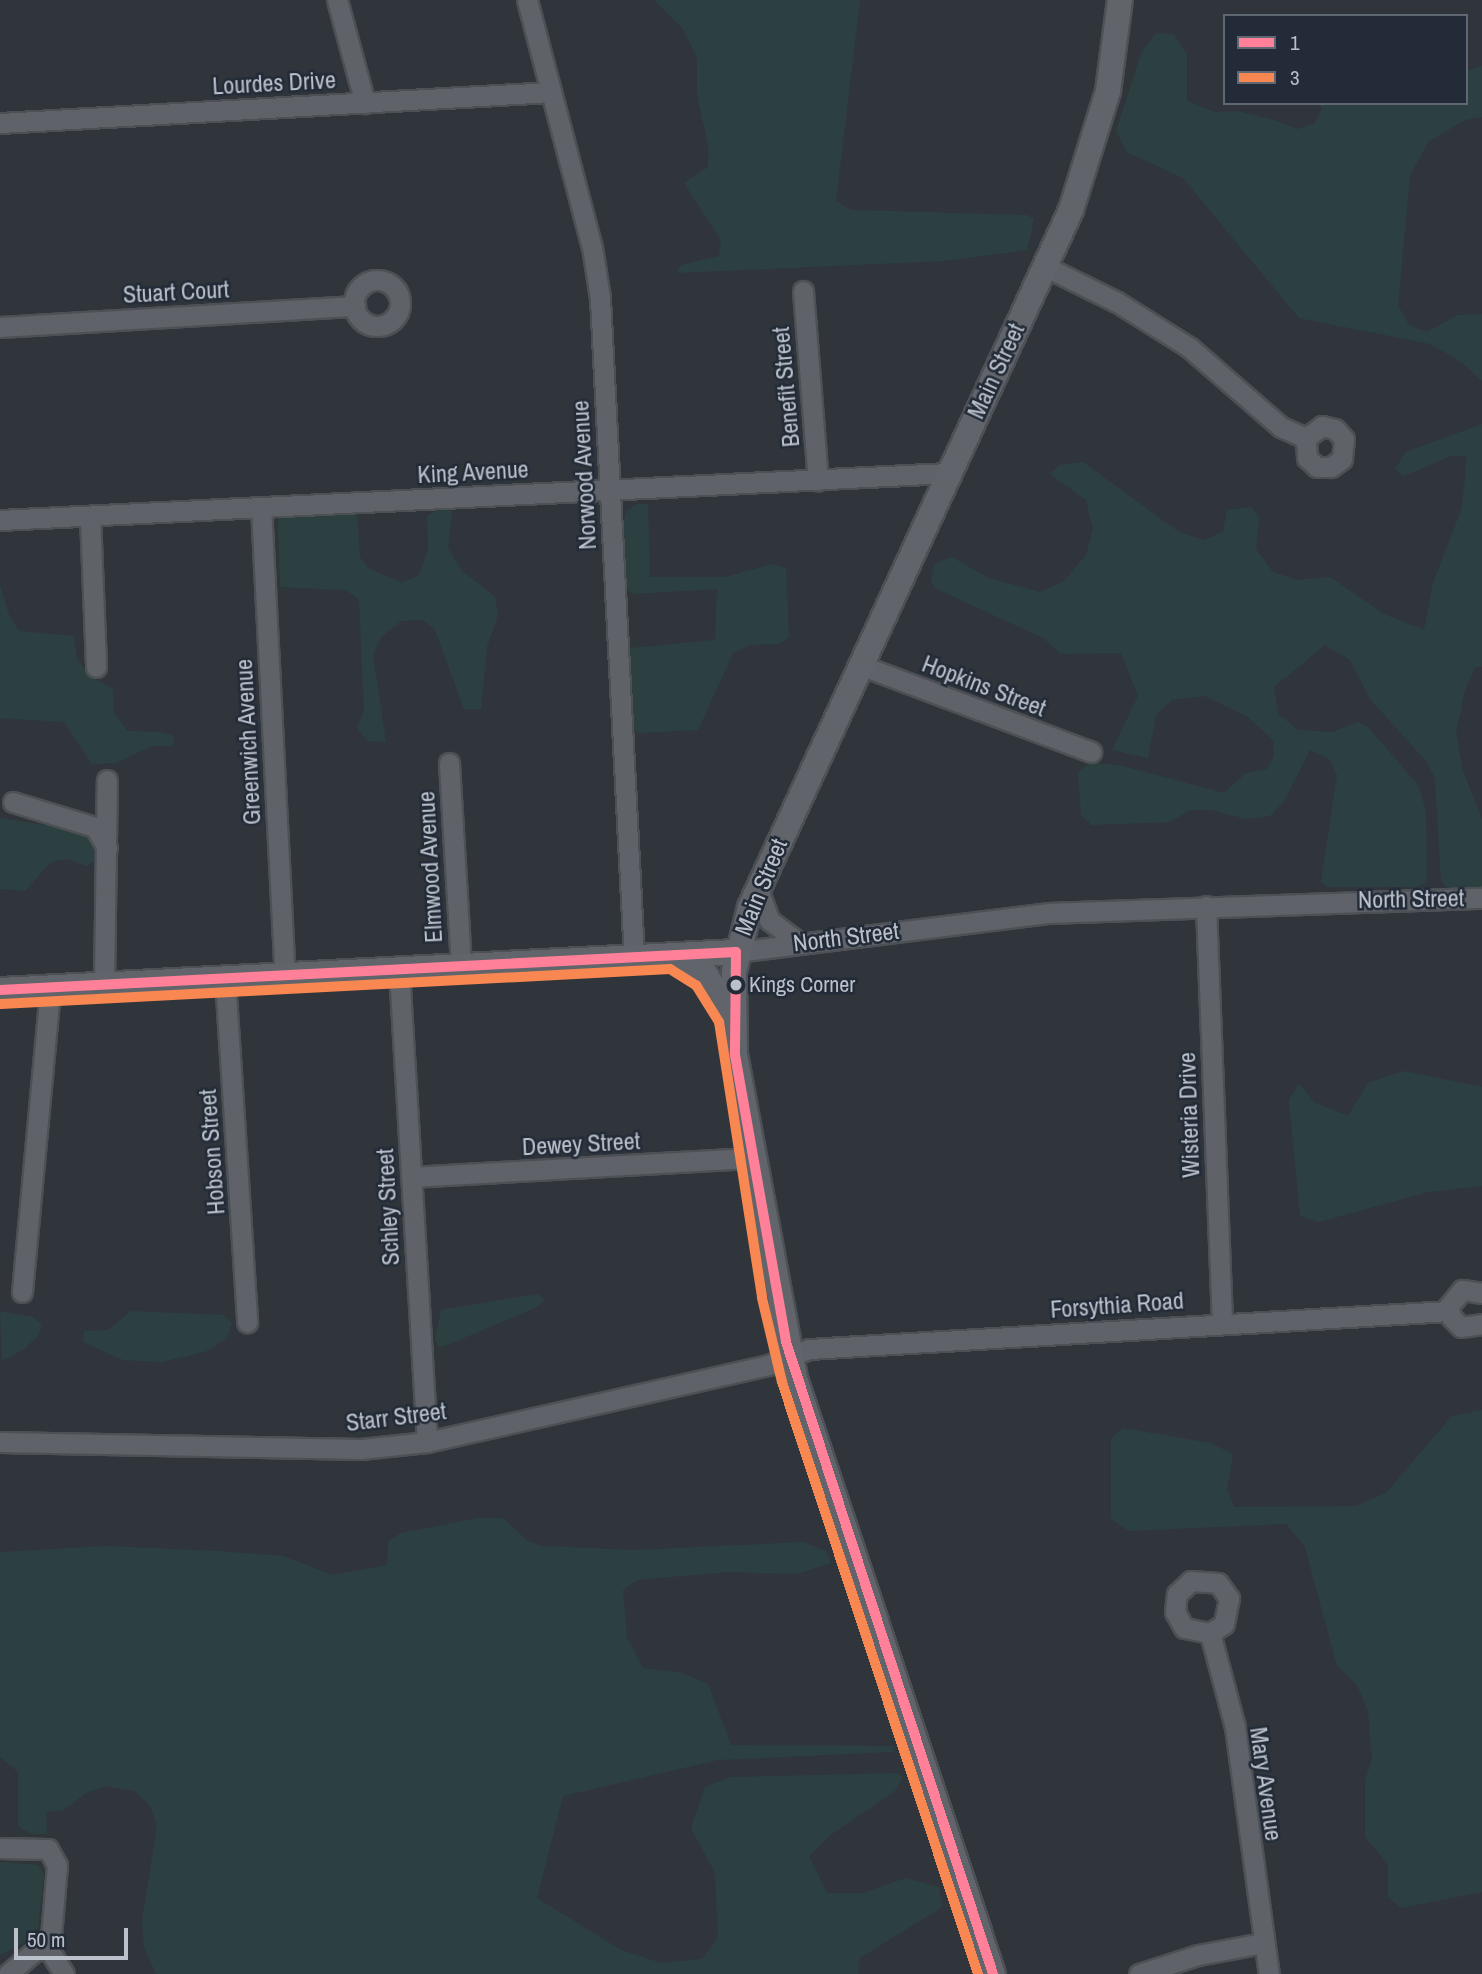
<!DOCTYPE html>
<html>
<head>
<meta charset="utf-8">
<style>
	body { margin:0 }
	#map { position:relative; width:1482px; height:1974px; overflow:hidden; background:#2f353b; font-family:"Archivo Narrow",sans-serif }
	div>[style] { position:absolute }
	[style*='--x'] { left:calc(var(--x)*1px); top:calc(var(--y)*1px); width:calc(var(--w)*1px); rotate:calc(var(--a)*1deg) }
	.green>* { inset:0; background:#2c4042 }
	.roads { filter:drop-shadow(2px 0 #4d5156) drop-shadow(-2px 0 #4d5156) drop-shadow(0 2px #4d5156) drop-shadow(0 -2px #4d5156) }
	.minor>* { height:19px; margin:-9.5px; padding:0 9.5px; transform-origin:9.5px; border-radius:9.5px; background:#5f6369 }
	.minor>.ring { margin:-9.5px; padding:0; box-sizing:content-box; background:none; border:19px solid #5f6369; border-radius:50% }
	.major>* { height:24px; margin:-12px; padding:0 12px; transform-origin:12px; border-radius:12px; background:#61656b }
	.bus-1>* { height:10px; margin:-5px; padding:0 5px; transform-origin:5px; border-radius:5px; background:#ff8098 }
	.bus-2>* { height:10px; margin:-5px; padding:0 5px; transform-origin:5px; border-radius:5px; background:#f88751 }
	.dots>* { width:19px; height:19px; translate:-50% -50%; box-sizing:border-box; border:4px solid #222b37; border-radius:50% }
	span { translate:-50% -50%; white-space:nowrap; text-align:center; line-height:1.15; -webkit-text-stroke:5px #222b37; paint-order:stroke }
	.bus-label { font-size:22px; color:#bac1cb }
	.left { translate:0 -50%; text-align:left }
	.street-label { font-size:24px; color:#bac1cb }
	.legend { position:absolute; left:1223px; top:14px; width:245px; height:91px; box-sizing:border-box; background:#222b37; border:2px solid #5f6772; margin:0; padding:9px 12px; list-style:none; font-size:21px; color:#bac1cb }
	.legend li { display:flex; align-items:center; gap:14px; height:35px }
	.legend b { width:35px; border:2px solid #5f6772 }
	.scale { position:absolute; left:14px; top:1928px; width:114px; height:32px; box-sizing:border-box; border:4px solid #bac1cb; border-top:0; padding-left:9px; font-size:21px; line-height:24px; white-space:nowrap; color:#bac1cb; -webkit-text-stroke:5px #222b37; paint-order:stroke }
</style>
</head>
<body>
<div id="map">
	<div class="green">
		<i style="clip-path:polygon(654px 0,860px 0,836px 201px,851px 210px,1027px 215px,1034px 219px,1027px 250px,944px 261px,677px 273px,681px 265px,719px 256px,721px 240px,684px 183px,708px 167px,709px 150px,697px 94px,697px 58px,683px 29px)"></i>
		<i style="clip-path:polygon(1156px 33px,1174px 34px,1187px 55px,1187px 101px,1215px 112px,1237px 111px,1277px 121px,1297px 129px,1314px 124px,1322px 109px,1319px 103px,1466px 103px,1466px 71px,1482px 66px,1482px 117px,1465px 120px,1428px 142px,1410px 176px,1398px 305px,1409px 325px,1427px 332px,1458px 315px,1482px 314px,1482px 381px,1460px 361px,1430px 344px,1299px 318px,1183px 178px,1127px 152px,1116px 131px,1142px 51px)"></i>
		<i style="clip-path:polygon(1482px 424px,1482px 667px,1475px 667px,1465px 690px,1456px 733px,1463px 771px,1482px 819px,1482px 888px,1449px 891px,1441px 881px,1435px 778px,1427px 762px,1370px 699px,1350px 660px,1325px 645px,1274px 687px,1278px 714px,1298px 730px,1332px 732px,1358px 722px,1368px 727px,1418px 785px,1426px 811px,1427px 875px,1425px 883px,1417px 887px,1328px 887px,1321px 882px,1337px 775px,1329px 759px,1310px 750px,1284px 801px,1270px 816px,1246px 819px,1212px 810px,1190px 810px,1170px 822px,1092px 825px,1081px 815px,1078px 772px,1090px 763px,1119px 765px,1224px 793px,1246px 773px,1267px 769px,1274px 756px,1273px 740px,1248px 717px,1205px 696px,1172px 700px,1156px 715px,1148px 758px,1112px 750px,1138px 696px,1121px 653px,1061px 654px,1043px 638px,937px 589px,931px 582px,934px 564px,952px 557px,988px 578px,1040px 592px,1063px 582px,1086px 555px,1093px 529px,1086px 500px,1050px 474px,1060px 465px,1083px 462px,1179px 532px,1204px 540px,1223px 532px,1227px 510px,1251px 507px,1259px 517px,1256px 549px,1273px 572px,1298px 580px,1330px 577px,1384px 614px,1424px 630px,1433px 583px,1462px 508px,1467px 456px,1451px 456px,1404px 476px,1395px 469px,1406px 452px)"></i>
		<i style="clip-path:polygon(637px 504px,648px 504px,650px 577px,725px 577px,773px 564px,786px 568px,789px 637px,779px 644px,750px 645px,733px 653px,698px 730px,640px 733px,632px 729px,630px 648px,715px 640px,717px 589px,633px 594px,624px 587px,621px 532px,626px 512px)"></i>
		<i style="clip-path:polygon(441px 508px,452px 511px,448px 548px,461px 570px,495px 597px,498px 615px,487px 647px,481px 709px,464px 709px,435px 630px,423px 620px,401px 621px,381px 637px,373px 655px,386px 742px,368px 741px,357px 728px,364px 711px,359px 599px,345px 590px,280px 587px,278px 517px,357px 513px,360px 557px,368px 568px,402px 583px,419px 575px,428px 550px,427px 516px)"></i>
		<i style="clip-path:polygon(0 585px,9px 615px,19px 631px,74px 636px,77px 659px,90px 676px,113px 689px,114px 712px,127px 731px,160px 732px,174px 736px,172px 746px,151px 746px,116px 763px,92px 764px,64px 722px,0 718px)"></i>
		<i style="clip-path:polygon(0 818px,83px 831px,98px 846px,98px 858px,87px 866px,67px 859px,51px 862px,25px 891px,0 889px)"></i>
		<i style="clip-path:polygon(1403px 1071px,1482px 1087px,1482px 1186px,1428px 1192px,1319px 1222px,1300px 1216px,1289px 1100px,1299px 1084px,1315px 1103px,1348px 1116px,1368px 1083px)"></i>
		<i style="clip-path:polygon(537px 1294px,545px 1299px,537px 1307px,447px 1345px,439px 1347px,435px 1340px,441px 1310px)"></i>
		<i style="clip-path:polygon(0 1311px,33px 1317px,42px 1324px,38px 1336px,23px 1350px,2px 1361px)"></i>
		<i style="clip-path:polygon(131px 1311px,223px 1315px,232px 1323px,227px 1338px,205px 1352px,161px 1362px,123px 1360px,83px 1342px,84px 1331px,108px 1330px)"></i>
		<i style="clip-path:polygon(1482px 1410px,1482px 1892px,1401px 1908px,1388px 1897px,1388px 1864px,1365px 1837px,1365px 1780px,1372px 1760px,1368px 1711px,1357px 1685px,1337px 1666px,1305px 1547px,1286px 1524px,1129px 1531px,1111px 1519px,1111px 1438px,1123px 1428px,1210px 1443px,1233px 1454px,1227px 1488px,1234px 1507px,1356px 1506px,1386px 1493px,1452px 1416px)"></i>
		<i style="clip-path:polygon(479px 1518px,503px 1518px,528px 1541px,542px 1546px,635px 1550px,804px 1542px,826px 1551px,831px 1563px,796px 1574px,727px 1572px,637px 1580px,623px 1590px,627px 1638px,643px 1668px,682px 1673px,708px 1684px,731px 1745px,895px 1746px,893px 1752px,718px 1760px,563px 1796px,537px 1898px,621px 1950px,661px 1963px,702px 1959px,718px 1938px,715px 1873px,691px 1828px,705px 1787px,731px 1777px,896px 1773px,903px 1777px,895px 1791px,829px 1836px,809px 1856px,827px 1893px,863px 1893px,906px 1878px,939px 1887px,942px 1907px,860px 1958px,858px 1974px,156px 1974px,144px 1947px,142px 1921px,157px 1826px,150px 1805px,135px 1791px,106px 1786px,86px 1793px,64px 1810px,46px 1812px,47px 1834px,31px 1834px,18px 1826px,18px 1772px,0 1757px,0 1552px,107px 1546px,218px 1551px,283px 1556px,332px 1575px,387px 1565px,388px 1542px,401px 1533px)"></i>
		<i style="clip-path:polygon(0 1862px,38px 1865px,44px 1874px,38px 1927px,29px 1940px,0 1955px)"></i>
	</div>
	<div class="roads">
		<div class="minor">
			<i style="--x:337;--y:0;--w:107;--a:74.8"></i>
			<i style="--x:527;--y:0;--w:255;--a:75.3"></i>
			<i style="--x:592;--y:247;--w:52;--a:81.1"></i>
			<i style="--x:600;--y:298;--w:660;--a:87.05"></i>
			<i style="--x:0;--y:123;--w:552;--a:-3.22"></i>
			<i style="--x:1044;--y:266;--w:81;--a:26.3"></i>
			<i style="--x:1117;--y:302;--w:86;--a:32.2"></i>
			<i style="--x:1190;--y:348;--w:121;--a:41"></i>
			<i style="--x:1281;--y:427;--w:27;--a:24"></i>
			<i style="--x:1306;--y:438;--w:20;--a:-37"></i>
			<i style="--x:1322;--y:426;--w:13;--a:13"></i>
			<i style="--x:1335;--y:429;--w:13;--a:48"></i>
			<i style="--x:1344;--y:439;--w:20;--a:96"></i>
			<i style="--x:1342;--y:459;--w:14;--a:144"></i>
			<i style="--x:1331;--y:467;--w:14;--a:180"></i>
			<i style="--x:1317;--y:467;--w:13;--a:-138"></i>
			<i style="--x:1307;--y:458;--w:20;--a:-93"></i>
			<i class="ring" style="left:354px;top:280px;width:27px;height:27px"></i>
			<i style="--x:803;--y:291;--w:190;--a:85.5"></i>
			<i style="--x:0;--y:327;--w:356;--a:-3.4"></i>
			<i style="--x:261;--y:507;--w:469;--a:87.1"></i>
			<i style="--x:90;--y:516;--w:151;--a:87.7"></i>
			<i style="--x:0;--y:520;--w:950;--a:-2.84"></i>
			<i style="--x:860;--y:665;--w:247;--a:20.6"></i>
			<i style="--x:449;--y:763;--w:204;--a:86.6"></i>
			<i style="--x:13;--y:802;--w:86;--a:17"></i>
			<i style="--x:95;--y:827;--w:24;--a:60"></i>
			<i style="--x:758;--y:889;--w:33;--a:70"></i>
			<i style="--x:769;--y:920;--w:38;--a:37"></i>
			<i style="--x:1206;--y:906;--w:417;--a:87.8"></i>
			<i style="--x:736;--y:952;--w:316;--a:-7.1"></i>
			<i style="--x:1050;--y:913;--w:432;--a:-2"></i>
			<i style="--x:399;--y:970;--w:473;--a:86.6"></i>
			<i style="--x:225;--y:979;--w:344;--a:86.3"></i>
			<i style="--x:104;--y:985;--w:205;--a:-89.2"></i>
			<i style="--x:411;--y:1177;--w:343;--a:-3.2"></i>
			<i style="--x:22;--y:1292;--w:305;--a:-84.7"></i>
			<i style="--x:1482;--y:1293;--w:20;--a:-171"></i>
			<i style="--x:1462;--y:1290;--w:21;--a:129"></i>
			<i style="--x:1449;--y:1306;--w:11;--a:80"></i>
			<i style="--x:1451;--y:1317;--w:14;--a:45"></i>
			<i style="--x:1461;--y:1327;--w:21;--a:-8"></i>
			<i style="--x:0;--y:1442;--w:361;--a:1.1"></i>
			<i style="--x:361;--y:1449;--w:66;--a:-6.1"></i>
			<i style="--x:427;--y:1442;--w:350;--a:-12.7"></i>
			<i style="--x:768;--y:1365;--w:44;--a:-21.3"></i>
			<i style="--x:809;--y:1349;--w:641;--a:-3.4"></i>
			<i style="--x:1210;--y:1633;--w:26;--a:-169"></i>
			<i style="--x:1184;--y:1628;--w:18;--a:-119"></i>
			<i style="--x:1175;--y:1612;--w:18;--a:-84"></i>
			<i style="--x:1177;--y:1594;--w:19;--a:-43"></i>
			<i style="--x:1191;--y:1581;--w:27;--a:4"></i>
			<i style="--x:1218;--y:1583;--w:19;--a:54"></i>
			<i style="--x:1229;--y:1598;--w:26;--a:101"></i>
			<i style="--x:1224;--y:1624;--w:17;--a:147"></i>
			<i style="--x:1210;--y:1633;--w:97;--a:75.1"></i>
			<i style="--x:1235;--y:1727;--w:249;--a:82.2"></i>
			<i style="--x:0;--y:1848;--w:48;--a:1.2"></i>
			<i style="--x:48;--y:1849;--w:18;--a:61"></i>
			<i style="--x:57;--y:1865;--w:72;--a:94.8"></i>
			<i style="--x:51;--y:1937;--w:57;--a:139.3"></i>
			<i style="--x:46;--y:1945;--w:34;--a:58"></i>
			<i style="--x:1139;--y:1974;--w:62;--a:-17.9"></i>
			<i style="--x:1198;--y:1955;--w:65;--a:-10.6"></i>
		</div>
		<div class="major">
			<i style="--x:675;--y:955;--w:36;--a:32"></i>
			<i style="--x:705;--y:974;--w:47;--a:56.3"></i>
			<i style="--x:0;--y:990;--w:737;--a:-2.96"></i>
			<i style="--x:993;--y:1974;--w:628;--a:-108.38"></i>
			<i style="--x:795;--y:1378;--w:329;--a:-100.5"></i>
			<i style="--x:735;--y:1055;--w:83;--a:-90.7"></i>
			<i style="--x:734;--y:972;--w:67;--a:-76.2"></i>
			<i style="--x:750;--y:907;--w:767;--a:-65.27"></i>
			<i style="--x:1071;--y:210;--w:125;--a:-72.7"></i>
			<i style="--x:1108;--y:91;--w:92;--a:-82.5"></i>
		</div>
	</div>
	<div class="bus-1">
		<i style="--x:0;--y:990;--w:737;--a:-2.96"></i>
		<i style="--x:736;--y:952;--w:103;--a:90.6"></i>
		<i style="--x:735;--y:1055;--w:291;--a:79.9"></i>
		<i style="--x:786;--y:1342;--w:665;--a:71.86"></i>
	</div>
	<div class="bus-2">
		<i style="--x:1;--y:1004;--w:670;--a:-2.99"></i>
		<i style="--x:670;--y:969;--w:31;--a:32"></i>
		<i style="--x:696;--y:985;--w:44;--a:58.1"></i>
		<i style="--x:719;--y:1022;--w:279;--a:81.1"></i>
		<i style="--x:762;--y:1298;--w:86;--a:76.6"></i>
		<i style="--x:782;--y:1382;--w:624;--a:71.68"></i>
	</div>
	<div class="dots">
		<i style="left:736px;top:985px;background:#bac1cb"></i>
	</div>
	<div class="bus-label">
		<span class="left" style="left:749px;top:985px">Kings Corner</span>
	</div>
	<div class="street-label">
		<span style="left:274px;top:83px;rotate:-3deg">Lourdes Drive</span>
		<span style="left:176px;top:292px;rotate:-3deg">Stuart Court</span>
		<span style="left:996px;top:371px;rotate:-65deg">Main Street</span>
		<span style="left:786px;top:387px;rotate:-95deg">Benefit Street</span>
		<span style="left:473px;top:472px;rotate:-3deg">King Avenue</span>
		<span style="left:584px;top:475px;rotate:-93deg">Norwood Avenue</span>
		<span style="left:984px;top:686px;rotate:21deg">Hopkins Street</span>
		<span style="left:248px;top:742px;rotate:-93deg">Greenwich Avenue</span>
		<span style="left:430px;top:867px;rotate:-93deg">Elmwood Avenue</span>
		<span style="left:761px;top:887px;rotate:-68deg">Main Street</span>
		<span style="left:1411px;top:899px;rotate:-1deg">North Street</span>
		<span style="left:846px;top:937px;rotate:-7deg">North Street</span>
		<span style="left:1189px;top:1115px;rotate:-92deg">Wisteria Drive</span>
		<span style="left:581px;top:1144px;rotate:-3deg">Dewey Street</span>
		<span style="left:212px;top:1152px;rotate:-94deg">Hobson Street</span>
		<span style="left:388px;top:1207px;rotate:-93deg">Schley Street</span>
		<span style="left:1117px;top:1305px;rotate:-4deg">Forsythia Road</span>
		<span style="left:396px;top:1417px;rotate:-7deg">Starr Street</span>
		<span style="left:1266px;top:1784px;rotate:82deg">Mary Avenue</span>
	</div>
	<ul class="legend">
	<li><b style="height:9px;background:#ff8098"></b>1</li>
	<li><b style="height:9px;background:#f88751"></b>3</li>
	</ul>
	<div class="scale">50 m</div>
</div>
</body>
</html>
